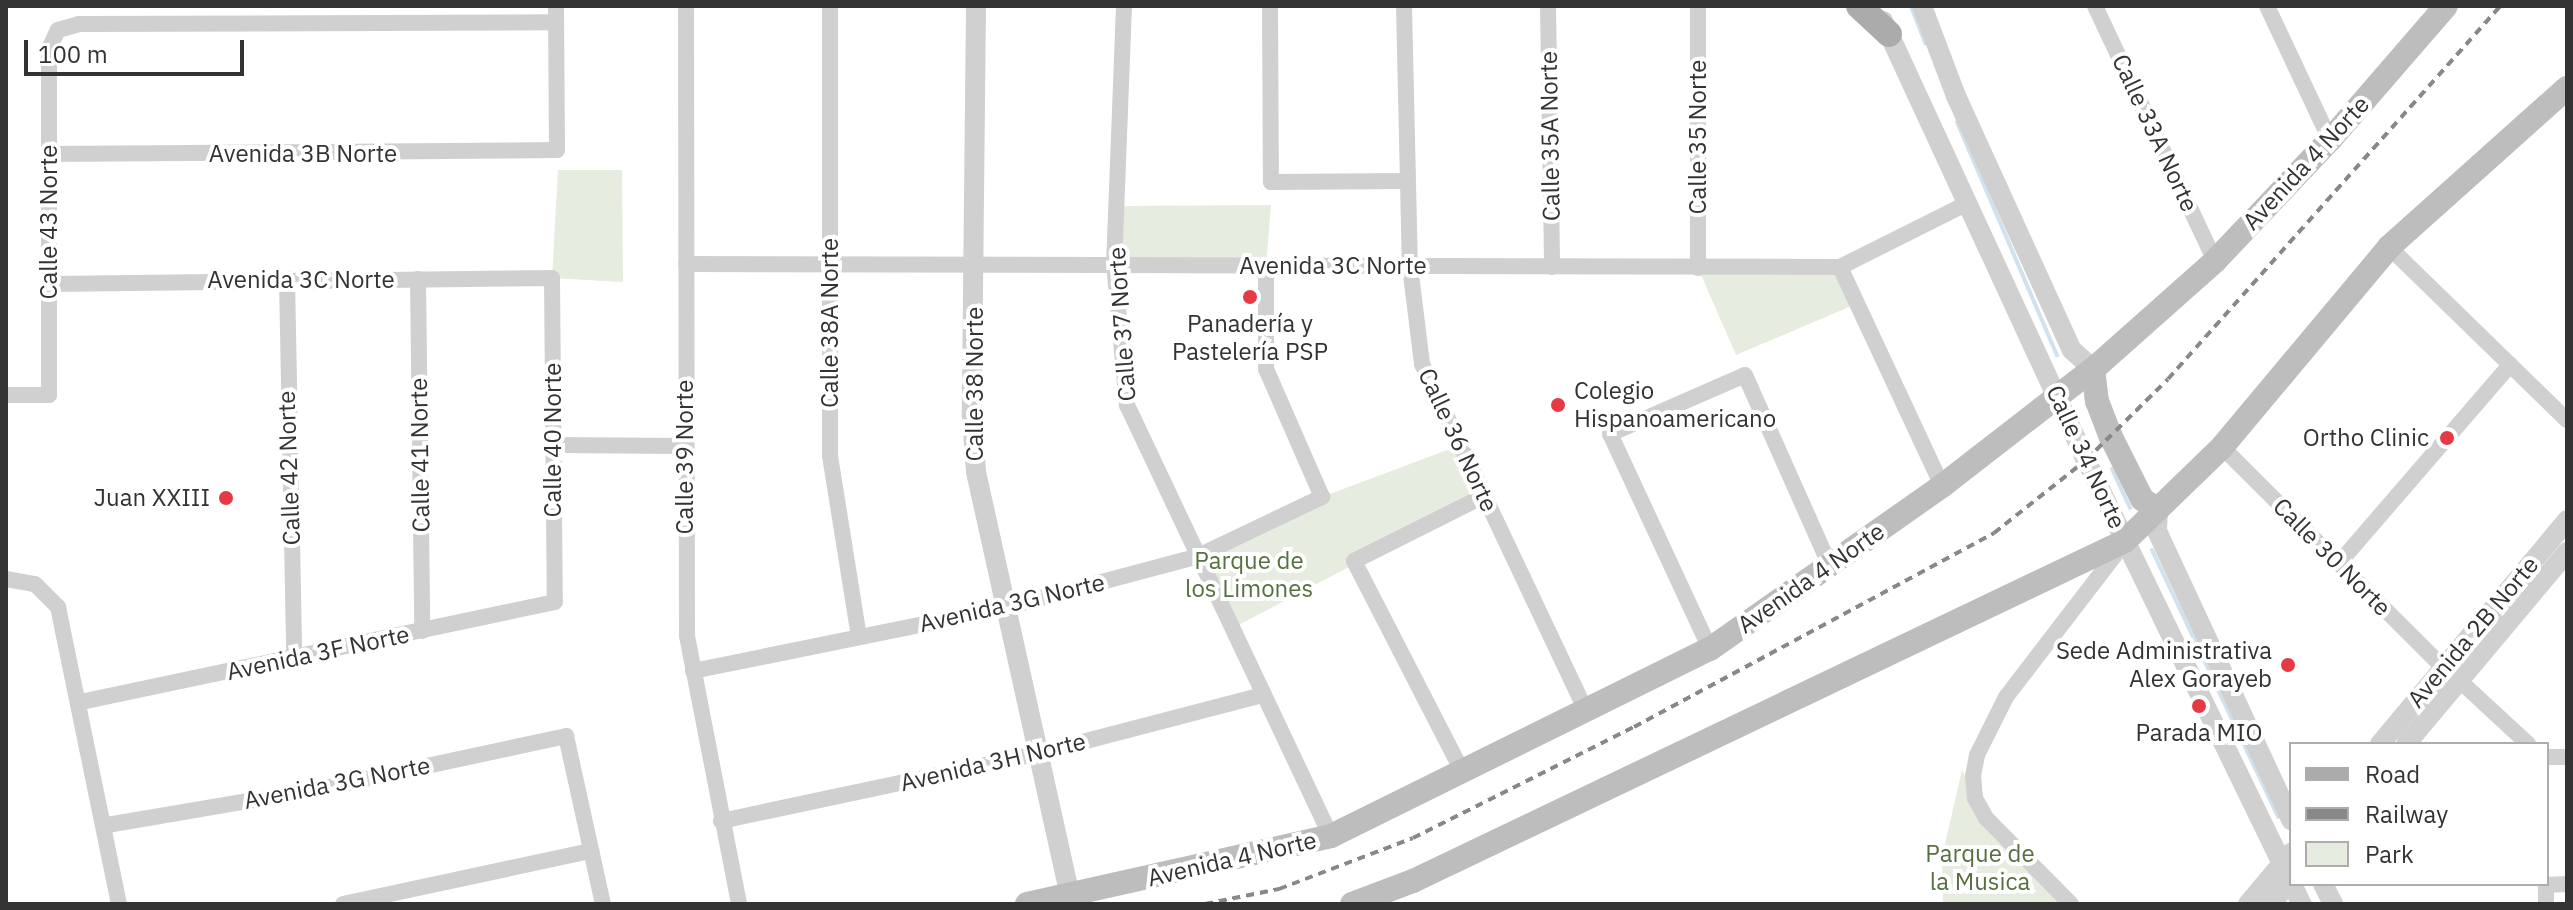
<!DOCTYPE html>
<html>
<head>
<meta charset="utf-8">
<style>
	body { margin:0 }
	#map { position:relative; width:2573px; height:910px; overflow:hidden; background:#fff; font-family:"IBM Plex Sans",sans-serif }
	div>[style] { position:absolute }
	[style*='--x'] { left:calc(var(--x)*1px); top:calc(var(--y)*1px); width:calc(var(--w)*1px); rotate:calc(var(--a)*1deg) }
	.green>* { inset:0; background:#e6ecdf }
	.stream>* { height:4px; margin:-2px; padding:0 2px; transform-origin:2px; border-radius:2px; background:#cfe2ee }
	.minor>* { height:16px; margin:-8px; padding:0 8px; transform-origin:8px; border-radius:8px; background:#d0d0d0 }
	.tertiary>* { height:20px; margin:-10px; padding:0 10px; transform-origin:10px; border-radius:10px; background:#d0d0d0 }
	.secondary>* { height:24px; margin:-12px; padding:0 12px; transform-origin:12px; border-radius:12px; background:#bdbdbd }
	.primary>* { height:26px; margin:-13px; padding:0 13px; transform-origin:13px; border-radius:13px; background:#ababab }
	.rail>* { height:4px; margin-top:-2px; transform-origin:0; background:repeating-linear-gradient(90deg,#888 0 8px,transparent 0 14px) }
	.dots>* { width:22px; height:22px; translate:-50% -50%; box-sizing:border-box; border:4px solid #fff; border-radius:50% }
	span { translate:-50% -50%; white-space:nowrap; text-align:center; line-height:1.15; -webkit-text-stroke:8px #fff; paint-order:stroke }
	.street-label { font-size:24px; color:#333 }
	.poi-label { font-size:24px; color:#333 }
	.left { translate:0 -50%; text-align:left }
	.right { translate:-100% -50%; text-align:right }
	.park-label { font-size:24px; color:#56703f }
	.frame { position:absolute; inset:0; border:8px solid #333; pointer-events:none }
	.legend { position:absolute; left:2289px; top:742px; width:260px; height:144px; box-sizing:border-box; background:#fff; border:2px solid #adadad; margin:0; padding:10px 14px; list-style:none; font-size:24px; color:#333 }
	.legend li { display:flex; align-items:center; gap:16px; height:40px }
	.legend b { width:40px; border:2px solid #adadad }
	.scale { position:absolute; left:24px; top:40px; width:220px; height:36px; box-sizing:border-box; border:4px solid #333; border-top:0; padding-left:10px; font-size:24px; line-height:28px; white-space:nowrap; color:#333; -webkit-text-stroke:6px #fff; paint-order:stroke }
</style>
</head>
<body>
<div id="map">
	<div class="green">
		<i style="clip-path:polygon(558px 170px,622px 170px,623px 282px,552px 278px)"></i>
		<i style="clip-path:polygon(1271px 205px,1266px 266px,1114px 263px,1117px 206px)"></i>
		<i style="clip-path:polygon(1840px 267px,1856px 304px,1736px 355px,1698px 268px)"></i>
		<i style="clip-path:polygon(1458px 446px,1484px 496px,1231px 629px,1196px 557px,1322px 497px)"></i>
		<i style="clip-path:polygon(1962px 770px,1975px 798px,2071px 904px,1943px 904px,1942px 857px)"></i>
	</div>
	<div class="stream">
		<i style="--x:1911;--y:6;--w:40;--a:69"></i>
		<i style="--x:1957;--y:122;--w:254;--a:66.8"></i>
		<i style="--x:2112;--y:469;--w:43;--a:65.2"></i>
		<i style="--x:2152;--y:550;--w:295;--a:64.7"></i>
	</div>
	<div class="minor">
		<i style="--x:686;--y:6;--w:630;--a:89.91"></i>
		<i style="--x:687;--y:636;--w:273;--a:79"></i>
		<i style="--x:830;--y:6;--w:450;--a:90"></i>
		<i style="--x:830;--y:456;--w:183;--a:80.9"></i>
		<i style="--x:1124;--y:6;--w:257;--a:92.2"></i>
		<i style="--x:1114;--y:263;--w:143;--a:84.8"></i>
		<i style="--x:1127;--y:405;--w:477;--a:64.7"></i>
		<i style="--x:1270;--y:6;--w:176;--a:89.7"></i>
		<i style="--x:1271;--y:182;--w:135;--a:-0.4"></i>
		<i style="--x:1404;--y:6;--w:261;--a:88.7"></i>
		<i style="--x:1410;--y:267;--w:98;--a:82.9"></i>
		<i style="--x:1422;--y:364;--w:384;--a:64.7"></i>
		<i style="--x:1548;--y:6;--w:261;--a:89.1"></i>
		<i style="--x:2095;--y:6;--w:282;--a:64.8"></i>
		<i style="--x:2267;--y:6;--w:148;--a:64.8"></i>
		<i style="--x:50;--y:154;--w:507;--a:-0.45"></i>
		<i style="--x:557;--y:150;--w:144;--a:-90.4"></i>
		<i style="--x:2389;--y:247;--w:248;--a:44.2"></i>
		<i style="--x:686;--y:264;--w:1154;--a:0.15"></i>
		<i style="--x:1840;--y:267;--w:141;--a:-26.6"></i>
		<i style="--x:1840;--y:267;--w:242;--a:65"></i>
		<i style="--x:1698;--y:268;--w:262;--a:-90"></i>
		<i style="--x:287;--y:279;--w:378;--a:88.9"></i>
		<i style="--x:418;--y:279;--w:352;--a:89.3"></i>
		<i style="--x:49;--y:284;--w:503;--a:-0.68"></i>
		<i style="--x:552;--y:278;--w:324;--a:89.5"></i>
		<i style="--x:555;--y:602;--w:484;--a:168.1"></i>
		<i style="--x:6;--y:395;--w:43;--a:0"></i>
		<i style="--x:49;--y:395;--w:346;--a:-90"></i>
		<i style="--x:49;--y:49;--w:21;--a:-65"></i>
		<i style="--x:58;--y:30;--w:22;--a:-16"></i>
		<i style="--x:79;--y:24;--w:477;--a:-0.2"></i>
		<i style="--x:553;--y:445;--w:132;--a:0.4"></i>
		<i style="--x:2222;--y:447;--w:312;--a:44.9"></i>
		<i style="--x:2339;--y:563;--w:262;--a:-49.2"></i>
		<i style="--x:6;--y:579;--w:29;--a:10"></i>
		<i style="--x:35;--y:584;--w:33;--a:45"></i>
		<i style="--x:58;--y:607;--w:303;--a:78.4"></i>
		<i style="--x:1710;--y:649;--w:237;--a:-114.9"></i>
		<i style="--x:1610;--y:434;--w:147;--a:-23.6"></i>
		<i style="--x:1745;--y:375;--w:209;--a:66"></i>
		<i style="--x:693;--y:671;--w:317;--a:-11.5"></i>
		<i style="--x:1004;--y:608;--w:199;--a:-14.9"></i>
		<i style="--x:1196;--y:557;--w:140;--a:-25.5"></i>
		<i style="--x:1322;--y:497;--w:140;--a:-113.6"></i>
		<i style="--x:1266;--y:369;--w:103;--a:-90"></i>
		<i style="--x:2460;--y:681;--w:93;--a:42.8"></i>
		<i style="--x:2547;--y:757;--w:20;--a:0"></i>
		<i style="--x:1463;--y:773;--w:238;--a:-117.2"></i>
		<i style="--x:1354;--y:561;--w:145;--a:-26.6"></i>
		<i style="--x:721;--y:821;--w:322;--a:-12"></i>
		<i style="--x:1036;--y:754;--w:235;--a:-14.6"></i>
		<i style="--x:107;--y:825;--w:220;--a:-9.7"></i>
		<i style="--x:324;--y:788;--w:248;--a:-12.1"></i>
		<i style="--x:566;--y:736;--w:172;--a:77.6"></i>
		<i style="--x:2546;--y:884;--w:20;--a:90"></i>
		<i style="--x:2546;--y:885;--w:21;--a:-3"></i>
		<i style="--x:343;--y:904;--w:254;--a:-12.1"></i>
		<i style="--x:2071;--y:904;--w:121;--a:-134.7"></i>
		<i style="--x:1986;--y:818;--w:23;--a:-119"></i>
		<i style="--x:1975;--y:798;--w:22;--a:-95"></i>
		<i style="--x:1973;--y:776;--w:21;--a:-79"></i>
		<i style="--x:1977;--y:755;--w:65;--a:-63.4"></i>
		<i style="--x:2006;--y:697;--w:190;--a:-52.5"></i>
	</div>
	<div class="tertiary">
		<i style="--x:976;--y:6;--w:411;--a:90.6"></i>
		<i style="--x:972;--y:417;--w:55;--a:85.8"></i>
		<i style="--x:976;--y:472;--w:443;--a:77.5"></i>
		<i style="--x:1922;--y:6;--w:96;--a:69.3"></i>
		<i style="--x:1956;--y:96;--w:279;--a:65.5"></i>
		<i style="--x:2072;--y:350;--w:28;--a:42"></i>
		<i style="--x:1883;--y:21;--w:484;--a:65.2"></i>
		<i style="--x:2086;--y:460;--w:494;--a:64.1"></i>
		<i style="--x:2158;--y:510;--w:21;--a:93"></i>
		<i style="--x:2157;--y:531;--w:319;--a:65.1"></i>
		<i style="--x:2380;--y:744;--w:292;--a:-50.1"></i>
		<i style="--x:2406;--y:744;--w:251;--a:-50"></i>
		<i style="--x:2323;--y:884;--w:22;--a:63"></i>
		<i style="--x:2248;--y:904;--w:67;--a:-49.9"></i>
		<i style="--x:2271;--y:904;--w:31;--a:-50"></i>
	</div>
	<div class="secondary">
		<i style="--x:2093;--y:369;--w:32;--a:83"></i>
		<i style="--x:2097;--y:401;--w:39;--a:69"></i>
		<i style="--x:2111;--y:437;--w:69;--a:63.4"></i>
		<i style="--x:2142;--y:499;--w:19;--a:35"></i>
		<i style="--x:1027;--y:904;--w:312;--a:-12.6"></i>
		<i style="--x:1331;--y:836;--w:423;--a:-26.3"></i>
		<i style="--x:1710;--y:649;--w:284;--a:-35.1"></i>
		<i style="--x:1942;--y:486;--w:197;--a:-37.8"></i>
		<i style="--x:2098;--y:365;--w:157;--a:-41.6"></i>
		<i style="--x:2215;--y:261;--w:167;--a:-46.5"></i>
		<i style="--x:2330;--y:140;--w:177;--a:-49.1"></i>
		<i style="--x:1352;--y:904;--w:65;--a:-20.7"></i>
		<i style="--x:1413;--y:881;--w:789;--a:-25.53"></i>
		<i style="--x:2125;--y:541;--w:135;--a:-44.1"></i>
		<i style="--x:2222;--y:447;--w:261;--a:-50.1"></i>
		<i style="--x:2389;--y:247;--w:239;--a:-41.8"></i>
	</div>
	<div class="primary">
		<i style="--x:1859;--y:6;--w:41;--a:43"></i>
	</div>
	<div class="rail">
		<i style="--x:1205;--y:904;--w:76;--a:-11.5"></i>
		<i style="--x:1279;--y:889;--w:143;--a:-20.8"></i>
		<i style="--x:1413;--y:838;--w:247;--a:-26.7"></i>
		<i style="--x:1634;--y:727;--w:409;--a:-28.3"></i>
		<i style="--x:1994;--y:533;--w:117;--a:-38.4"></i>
		<i style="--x:2086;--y:460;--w:115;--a:-44.6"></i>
		<i style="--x:2168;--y:379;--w:499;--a:-48.3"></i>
	</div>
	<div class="dots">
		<i style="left:1250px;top:297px;background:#e63946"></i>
		<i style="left:1558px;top:405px;background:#e63946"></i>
		<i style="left:2447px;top:438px;background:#e63946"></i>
		<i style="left:226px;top:498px;background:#e63946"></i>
		<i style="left:2288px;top:665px;background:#e63946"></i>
		<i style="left:2199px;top:706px;background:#e63946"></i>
	</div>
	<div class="street-label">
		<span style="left:2155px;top:133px;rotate:65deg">Calle 33A Norte</span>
		<span style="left:1550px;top:136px;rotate:-91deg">Calle 35A Norte</span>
		<span style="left:1698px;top:137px;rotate:-90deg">Calle 35 Norte</span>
		<span style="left:303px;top:154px">Avenida 3B Norte</span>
		<span style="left:2306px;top:163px;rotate:-47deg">Avenida 4 Norte</span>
		<span style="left:49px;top:222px;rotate:-90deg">Calle 43 Norte</span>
		<span style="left:1333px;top:266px">Avenida 3C Norte</span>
		<span style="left:301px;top:280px">Avenida 3C Norte</span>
		<span style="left:830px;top:323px;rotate:-90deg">Calle 38A Norte</span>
		<span style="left:1122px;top:324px;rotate:-94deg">Calle 37 Norte</span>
		<span style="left:975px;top:384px;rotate:-90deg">Calle 38 Norte</span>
		<span style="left:553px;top:440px;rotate:-90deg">Calle 40 Norte</span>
		<span style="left:1458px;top:440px;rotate:65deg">Calle 36 Norte</span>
		<span style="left:420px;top:455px;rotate:-91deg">Calle 41 Norte</span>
		<span style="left:685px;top:457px;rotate:-90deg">Calle 39 Norte</span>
		<span style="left:2086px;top:457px;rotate:65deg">Calle 34 Norte</span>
		<span style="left:289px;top:468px;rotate:-92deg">Calle 42 Norte</span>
		<span style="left:2332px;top:557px;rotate:45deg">Calle 30 Norte</span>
		<span style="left:1811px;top:578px;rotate:-35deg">Avenida 4 Norte</span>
		<span style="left:1012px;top:603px;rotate:-13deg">Avenida 3G Norte</span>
		<span style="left:2473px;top:632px;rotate:-50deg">Avenida 2B Norte</span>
		<span style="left:318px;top:653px;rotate:-12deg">Avenida 3F Norte</span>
		<span style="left:993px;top:762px;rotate:-13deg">Avenida 3H Norte</span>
		<span style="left:337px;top:783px;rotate:-11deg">Avenida 3G Norte</span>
		<span style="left:1232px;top:859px;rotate:-13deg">Avenida 4 Norte</span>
	</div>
	<div class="poi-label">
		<span style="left:1250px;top:338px">Panadería y<br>Pastelería PSP</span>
		<span class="left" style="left:1574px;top:405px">Colegio<br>Hispanoamericano</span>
		<span class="right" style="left:2429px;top:438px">Ortho Clinic</span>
		<span class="right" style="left:210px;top:498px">Juan XXIII</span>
		<span class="right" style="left:2272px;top:665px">Sede Administrativa<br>Alex Gorayeb</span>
		<span style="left:2199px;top:733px">Parada MIO</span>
	</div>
	<div class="park-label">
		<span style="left:1249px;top:575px">Parque de<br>los Limones</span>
		<span style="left:1980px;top:868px">Parque de<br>la Musica</span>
	</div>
	<div class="frame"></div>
	<ul class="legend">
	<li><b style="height:10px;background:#ababab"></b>Road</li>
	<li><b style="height:10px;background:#888"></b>Railway</li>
	<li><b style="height:22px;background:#e6ecdf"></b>Park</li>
	</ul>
	<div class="scale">100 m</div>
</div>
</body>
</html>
